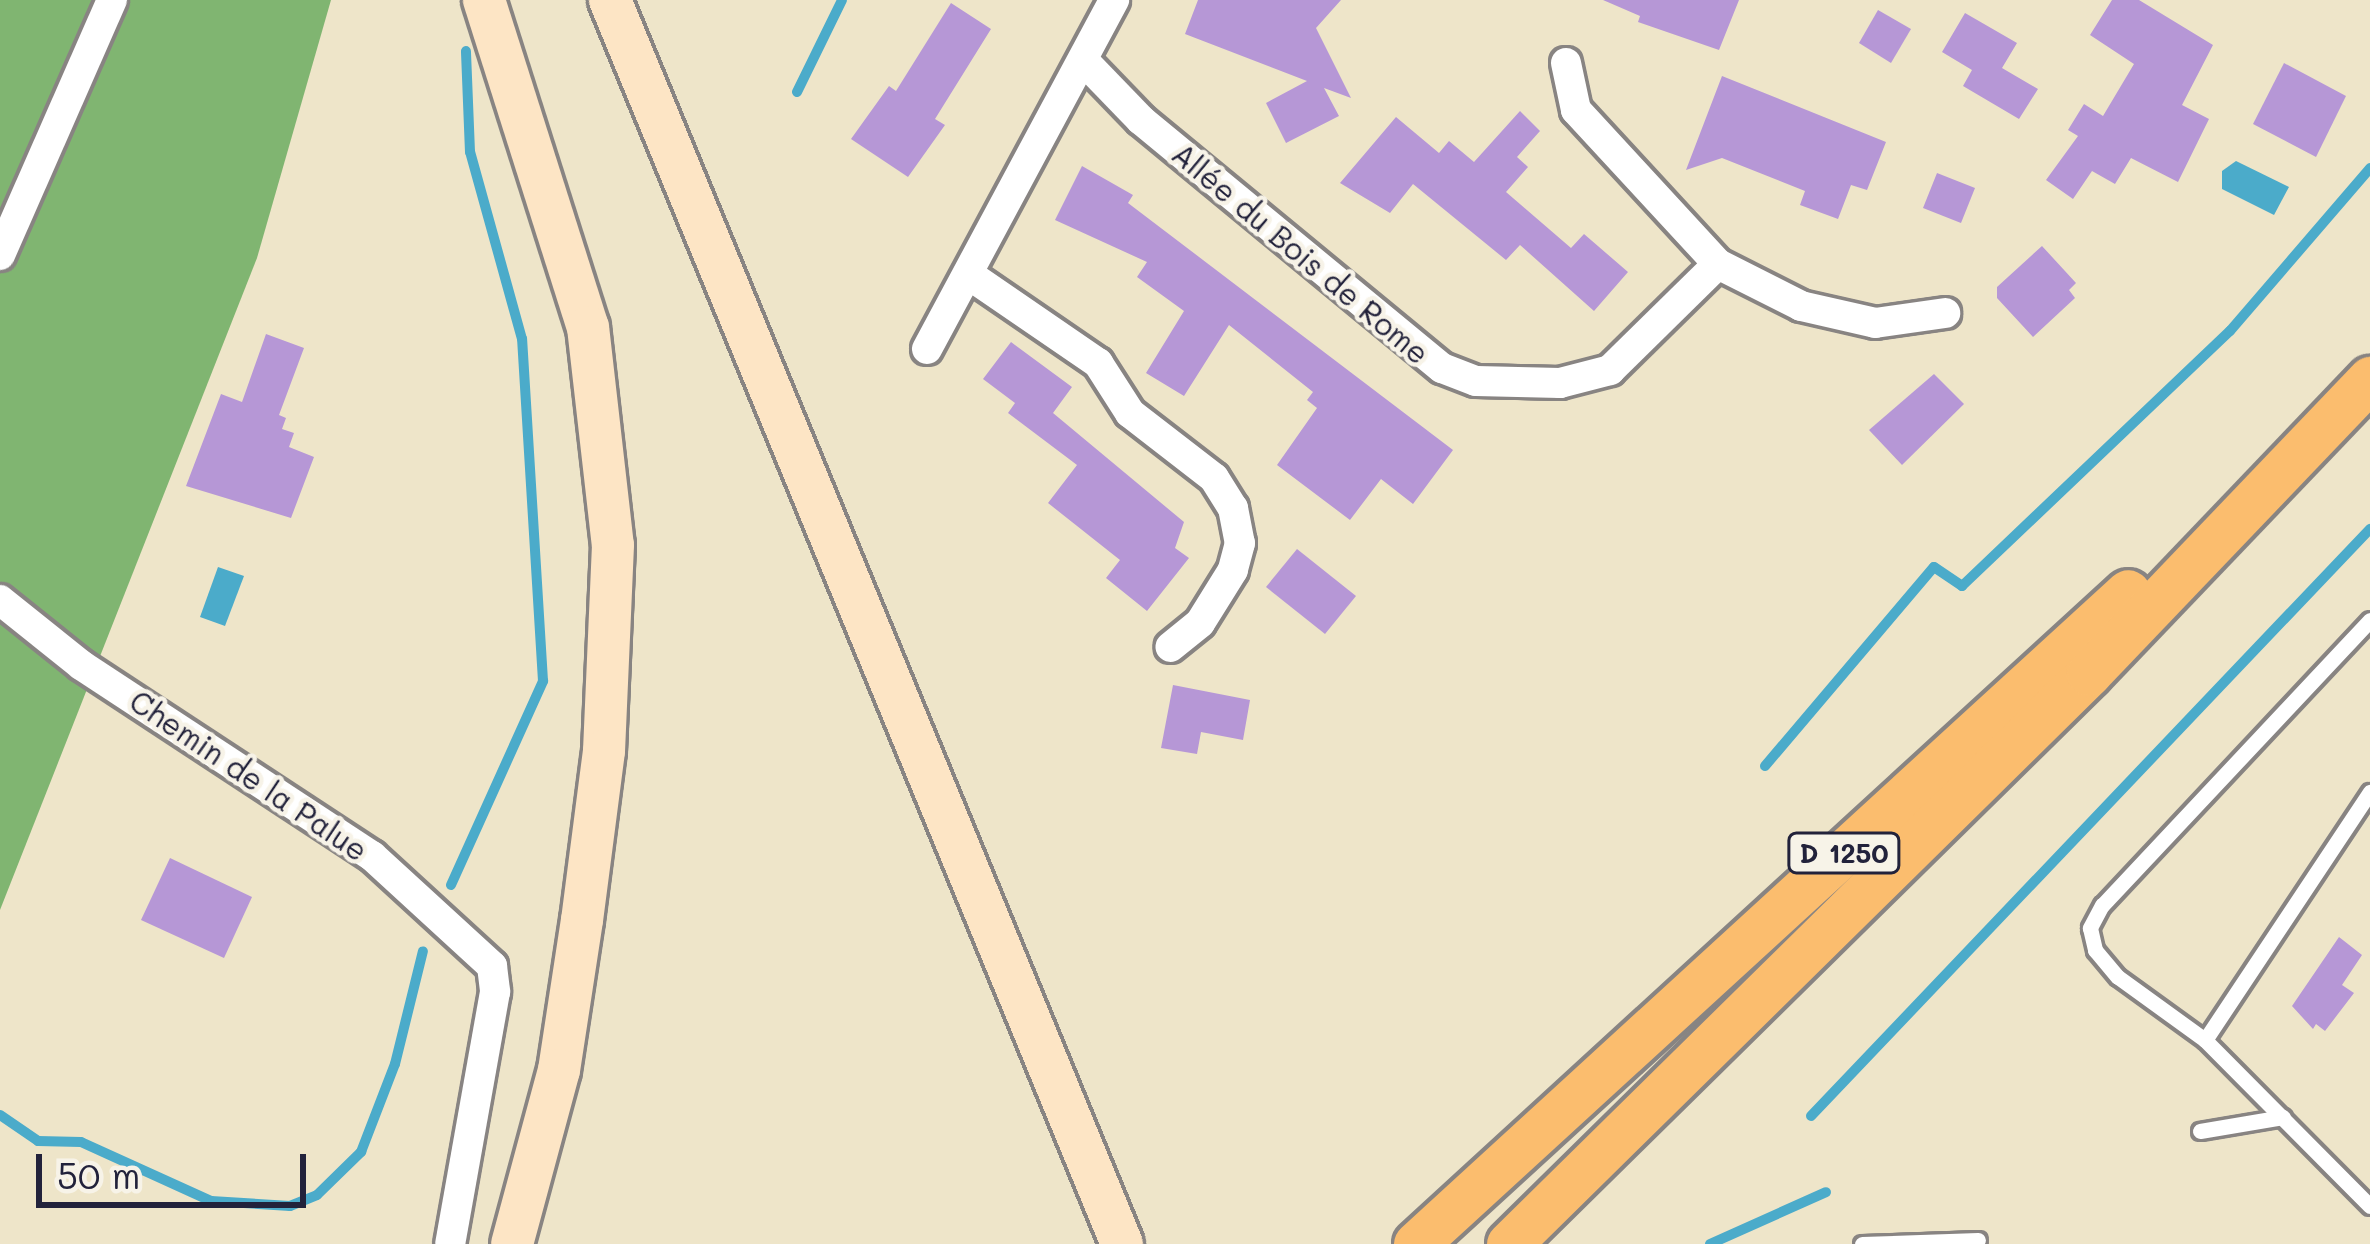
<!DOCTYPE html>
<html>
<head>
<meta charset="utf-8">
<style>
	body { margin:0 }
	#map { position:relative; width:2370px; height:1244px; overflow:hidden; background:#eee5c9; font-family:Mali,sans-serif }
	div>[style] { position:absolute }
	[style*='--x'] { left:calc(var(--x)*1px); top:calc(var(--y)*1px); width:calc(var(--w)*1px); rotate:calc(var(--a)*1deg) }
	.forest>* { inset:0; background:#80b571 }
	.water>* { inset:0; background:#4babca }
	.stream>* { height:10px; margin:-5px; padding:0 5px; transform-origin:5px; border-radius:5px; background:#4babca }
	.building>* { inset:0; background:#b697d6 }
	.roads { filter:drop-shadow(3px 0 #888482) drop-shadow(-3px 0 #888482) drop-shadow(0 3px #888482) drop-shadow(0 -3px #888482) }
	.lane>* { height:15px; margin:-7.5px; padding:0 7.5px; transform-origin:7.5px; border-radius:7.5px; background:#fff }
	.street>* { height:30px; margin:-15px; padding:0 15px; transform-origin:15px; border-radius:15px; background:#fff }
	.secondary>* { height:42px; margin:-21px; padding:0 21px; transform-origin:21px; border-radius:21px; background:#fde5c5 }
	.primary>* { height:45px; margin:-22.5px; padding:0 22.5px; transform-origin:22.5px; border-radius:22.5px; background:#fbbd6e }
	span { translate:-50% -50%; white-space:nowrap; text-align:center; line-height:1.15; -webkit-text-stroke:9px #f7f3e8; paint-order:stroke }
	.shield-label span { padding:3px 9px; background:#f7f3e8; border:3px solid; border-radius:9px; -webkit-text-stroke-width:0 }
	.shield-label { font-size:27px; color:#22223b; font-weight:700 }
	.street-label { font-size:30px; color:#22223b }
	.scale { position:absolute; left:36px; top:1154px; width:270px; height:54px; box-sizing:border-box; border:6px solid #22223b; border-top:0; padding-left:15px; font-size:36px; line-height:42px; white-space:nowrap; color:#22223b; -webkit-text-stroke:9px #f7f3e8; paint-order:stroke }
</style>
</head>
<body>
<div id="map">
	<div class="forest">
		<i style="clip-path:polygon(0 0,331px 0,257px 258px,0 910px)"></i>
	</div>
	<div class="water">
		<i style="clip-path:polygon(2236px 161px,2289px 187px,2274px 215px,2222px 189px,2222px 171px)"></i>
		<i style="clip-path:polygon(218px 567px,244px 576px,225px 626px,200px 617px)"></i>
	</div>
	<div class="stream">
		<i style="--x:797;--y:92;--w:102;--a:-63.9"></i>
		<i style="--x:1765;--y:766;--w:261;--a:-49.7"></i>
		<i style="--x:1934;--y:567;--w:34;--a:34"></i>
		<i style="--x:1962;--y:586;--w:370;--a:-43.6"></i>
		<i style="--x:2230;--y:331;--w:215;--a:-49.3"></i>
		<i style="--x:451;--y:885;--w:224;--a:-65.7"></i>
		<i style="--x:543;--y:681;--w:343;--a:-93.5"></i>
		<i style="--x:522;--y:339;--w:194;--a:-105.5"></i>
		<i style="--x:470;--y:152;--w:101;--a:-92.3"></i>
		<i style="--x:0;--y:1115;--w:46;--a:34.4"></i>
		<i style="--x:38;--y:1141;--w:43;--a:1.3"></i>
		<i style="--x:81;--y:1142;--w:143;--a:24.4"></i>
		<i style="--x:211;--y:1201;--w:79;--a:3.6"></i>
		<i style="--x:290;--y:1206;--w:29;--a:-22"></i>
		<i style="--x:317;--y:1195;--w:62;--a:-44.3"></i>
		<i style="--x:361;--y:1152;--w:94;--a:-68.9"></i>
		<i style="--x:395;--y:1064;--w:116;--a:-76.1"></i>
		<i style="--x:1811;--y:1116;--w:811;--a:-46.4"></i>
		<i style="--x:1710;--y:1244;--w:127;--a:-24.1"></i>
	</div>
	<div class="building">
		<i style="clip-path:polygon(1198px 0,1341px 0,1316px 28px,1351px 98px,1324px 88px,1339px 116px,1286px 143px,1266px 103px,1307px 81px,1185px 34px)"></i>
		<i style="clip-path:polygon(1603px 0,1739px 0,1719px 50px,1638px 22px,1640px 16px)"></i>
		<i style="clip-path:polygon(2112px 0,2139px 0,2213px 45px,2182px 105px,2209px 119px,2178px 182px,2131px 158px,2115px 184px,2092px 171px,2073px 199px,2046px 180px,2078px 136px,2068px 130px,2084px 104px,2103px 116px,2134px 64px,2090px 35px)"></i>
		<i style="clip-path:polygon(951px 3px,991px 29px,935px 119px,945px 125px,908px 177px,851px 139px,889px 86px,896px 91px)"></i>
		<i style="clip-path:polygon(1878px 10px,1911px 29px,1891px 63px,1859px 43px)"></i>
		<i style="clip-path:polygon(1965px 13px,2017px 43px,2002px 68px,2038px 89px,2019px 119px,1963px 86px,1972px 70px,1942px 52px)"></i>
		<i style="clip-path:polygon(2284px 63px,2346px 96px,2316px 157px,2253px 124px)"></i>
		<i style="clip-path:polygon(1722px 76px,1886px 142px,1867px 190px,1851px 185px,1838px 219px,1800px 205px,1805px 191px,1722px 158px,1686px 170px)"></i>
		<i style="clip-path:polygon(1520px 111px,1540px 131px,1517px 157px,1528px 167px,1506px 192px,1571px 248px,1584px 234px,1628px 272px,1594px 311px,1520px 245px,1506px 260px,1413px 184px,1390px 213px,1340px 183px,1396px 117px,1439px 153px,1449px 141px,1474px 162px)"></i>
		<i style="clip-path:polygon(1082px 166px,1133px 195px,1128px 203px,1453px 450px,1413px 504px,1381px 479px,1350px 520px,1277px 465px,1317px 408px,1307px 400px,1313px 392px,1229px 325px,1184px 396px,1146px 373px,1184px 311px,1137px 277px,1147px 262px,1055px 220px)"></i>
		<i style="clip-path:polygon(1937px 173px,1975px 188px,1961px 223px,1923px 208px)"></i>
		<i style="clip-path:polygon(2042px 246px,2076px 283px,2069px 290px,2075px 298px,2033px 337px,1997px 298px,1997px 287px)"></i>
		<i style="clip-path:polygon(266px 334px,304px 348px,279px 415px,286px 418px,282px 429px,294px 433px,289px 447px,314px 457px,291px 518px,186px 486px,221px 394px,242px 402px)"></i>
		<i style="clip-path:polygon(1011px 342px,1072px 387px,1053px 413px,1184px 522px,1175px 548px,1189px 558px,1147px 611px,1106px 578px,1120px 560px,1048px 503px,1077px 465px,1008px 413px,1015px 403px,983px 379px)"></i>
		<i style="clip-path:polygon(1934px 374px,1964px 404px,1902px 465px,1869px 430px)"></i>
		<i style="clip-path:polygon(1297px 549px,1356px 596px,1325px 634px,1266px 587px)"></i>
		<i style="clip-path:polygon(1173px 685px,1250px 700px,1243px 740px,1201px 732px,1197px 754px,1161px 748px)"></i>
		<i style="clip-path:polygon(170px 858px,252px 897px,224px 958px,141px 920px)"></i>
		<i style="clip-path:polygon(2339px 937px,2362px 955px,2342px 985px,2354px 993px,2325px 1031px,2316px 1024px,2313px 1029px,2292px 1006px)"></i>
	</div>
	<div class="roads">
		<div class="lane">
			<i style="--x:2370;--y:620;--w:391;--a:133.2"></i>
			<i style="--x:2102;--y:905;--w:26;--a:118"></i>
			<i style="--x:2090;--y:928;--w:23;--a:77"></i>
			<i style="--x:2095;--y:950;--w:35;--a:50"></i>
			<i style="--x:2118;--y:977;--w:107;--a:35.9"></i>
			<i style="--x:2205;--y:1040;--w:234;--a:45.2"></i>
			<i style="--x:2205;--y:1040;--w:298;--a:-56.4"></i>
			<i style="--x:2200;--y:1131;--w:84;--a:-9.6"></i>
			<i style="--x:1862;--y:1244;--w:116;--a:-2"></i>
		</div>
		<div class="street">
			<i style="--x:1084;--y:61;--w:82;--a:46"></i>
			<i style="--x:1141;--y:120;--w:390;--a:39.5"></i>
			<i style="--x:1442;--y:368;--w:36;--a:21"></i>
			<i style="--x:1476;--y:381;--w:84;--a:1.4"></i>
			<i style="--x:1560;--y:383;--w:52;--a:-14.6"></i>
			<i style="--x:1610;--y:370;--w:151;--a:-44.5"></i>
			<i style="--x:1566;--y:63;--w:48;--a:78"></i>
			<i style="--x:1576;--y:110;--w:209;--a:47.3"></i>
			<i style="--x:1718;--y:264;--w:93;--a:26.8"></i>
			<i style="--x:1801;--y:306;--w:76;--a:12.9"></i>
			<i style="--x:1875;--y:323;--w:71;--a:-8.1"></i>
			<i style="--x:0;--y:255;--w:279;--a:-66.3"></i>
			<i style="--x:968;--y:274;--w:158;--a:34.4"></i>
			<i style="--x:1098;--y:363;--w:59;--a:57.4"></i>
			<i style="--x:1130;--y:413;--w:106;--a:37.7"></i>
			<i style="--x:1214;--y:478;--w:36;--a:58"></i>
			<i style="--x:1233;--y:508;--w:36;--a:79"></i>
			<i style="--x:1240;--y:543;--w:28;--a:105"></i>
			<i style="--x:1233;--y:570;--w:62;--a:121.9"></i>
			<i style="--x:1200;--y:623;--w:38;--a:141"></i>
			<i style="--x:927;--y:349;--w:396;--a:-61.8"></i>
			<i style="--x:0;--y:600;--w:104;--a:38.7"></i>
			<i style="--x:81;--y:665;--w:348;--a:33.3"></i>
			<i style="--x:372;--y:856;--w:163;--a:42.5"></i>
			<i style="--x:492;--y:966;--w:26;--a:83"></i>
			<i style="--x:495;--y:992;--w:256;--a:100.1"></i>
		</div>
		<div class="secondary">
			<i style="--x:484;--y:0;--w:343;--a:72.4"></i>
			<i style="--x:588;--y:327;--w:219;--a:83.5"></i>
			<i style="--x:613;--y:545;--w:206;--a:92.5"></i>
			<i style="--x:604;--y:751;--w:170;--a:97.4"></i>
			<i style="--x:582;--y:920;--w:152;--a:98.7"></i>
			<i style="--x:559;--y:1070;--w:180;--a:105.1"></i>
			<i style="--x:610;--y:0;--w:1345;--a:67.63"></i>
		</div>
		<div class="primary">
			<i style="--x:1416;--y:1244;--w:965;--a:-42.48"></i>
			<i style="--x:1509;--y:1244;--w:814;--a:-44.55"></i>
			<i style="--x:2089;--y:673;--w:407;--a:-46.3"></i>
		</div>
	</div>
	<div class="shield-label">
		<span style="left:1844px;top:853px">D 1250</span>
	</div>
	<div class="street-label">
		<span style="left:1301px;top:253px;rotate:40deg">Allée du Bois de Rome</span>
		<span style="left:249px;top:775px;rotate:34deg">Chemin de la Palue</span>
	</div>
	<div class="scale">50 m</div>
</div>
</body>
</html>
